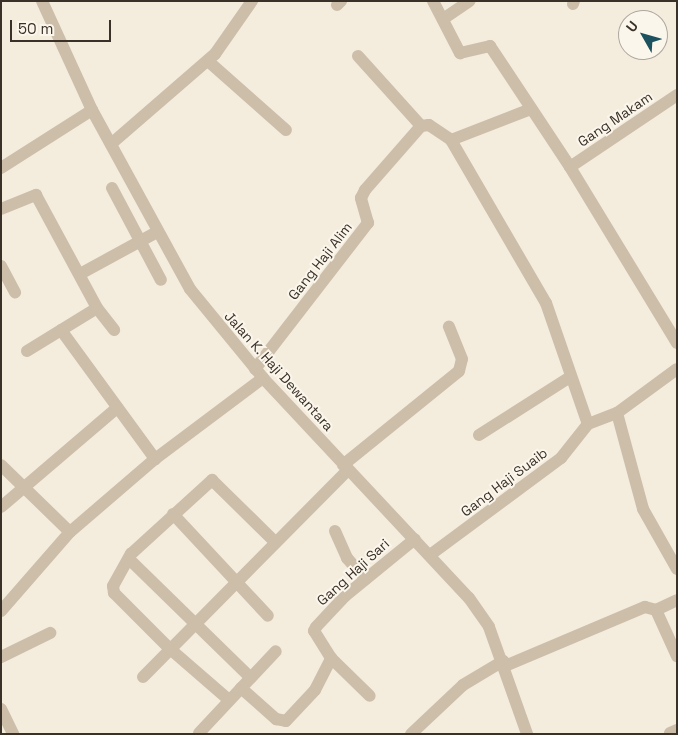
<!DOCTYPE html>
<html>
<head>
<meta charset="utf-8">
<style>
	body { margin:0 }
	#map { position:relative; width:678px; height:735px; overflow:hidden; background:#f4edde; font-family:"Space Grotesk",sans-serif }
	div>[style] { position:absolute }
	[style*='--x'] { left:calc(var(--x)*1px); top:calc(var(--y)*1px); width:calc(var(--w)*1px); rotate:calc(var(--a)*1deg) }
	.minor>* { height:12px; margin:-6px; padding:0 6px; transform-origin:6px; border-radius:6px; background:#cdbea9 }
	span { translate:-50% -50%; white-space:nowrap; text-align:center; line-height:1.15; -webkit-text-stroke:4px #fbf6ec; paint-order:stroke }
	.street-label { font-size:14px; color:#3a3129 }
	.frame { position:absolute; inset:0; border:2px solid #3a3129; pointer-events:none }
	.north { position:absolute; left:618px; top:10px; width:50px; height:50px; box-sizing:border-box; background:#fbf6ec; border:1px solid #aea79e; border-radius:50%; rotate:308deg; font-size:14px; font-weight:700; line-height:20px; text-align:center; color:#3a3129 }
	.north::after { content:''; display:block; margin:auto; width:18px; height:22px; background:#1c525f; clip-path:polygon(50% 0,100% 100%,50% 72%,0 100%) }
	.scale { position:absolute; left:10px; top:20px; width:101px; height:22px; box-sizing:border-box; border:2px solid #3a3129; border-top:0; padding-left:6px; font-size:15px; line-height:18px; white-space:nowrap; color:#3a3129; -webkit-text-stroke:4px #fbf6ec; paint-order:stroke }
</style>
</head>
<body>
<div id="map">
	<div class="minor">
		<i style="--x:42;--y:1;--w:120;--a:65.4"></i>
		<i style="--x:92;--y:110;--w:204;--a:61.3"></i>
		<i style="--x:190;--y:289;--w:115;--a:50.6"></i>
		<i style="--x:263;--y:378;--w:301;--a:46.9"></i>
		<i style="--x:469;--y:598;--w:35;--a:55"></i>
		<i style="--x:489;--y:627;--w:114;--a:70.4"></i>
		<i style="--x:433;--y:1;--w:59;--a:62.6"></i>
		<i style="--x:460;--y:53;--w:31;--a:-13"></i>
		<i style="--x:490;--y:46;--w:145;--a:56.5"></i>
		<i style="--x:570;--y:167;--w:206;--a:58.7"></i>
		<i style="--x:573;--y:4;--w:3;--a:-72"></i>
		<i style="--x:337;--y:5;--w:6;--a:-45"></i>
		<i style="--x:443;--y:19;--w:32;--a:-34"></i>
		<i style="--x:358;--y:56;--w:94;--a:48"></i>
		<i style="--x:208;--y:61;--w:104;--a:41.5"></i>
		<i style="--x:451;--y:140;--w:86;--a:-21.2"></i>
		<i style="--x:111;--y:144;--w:138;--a:-40.9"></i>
		<i style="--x:215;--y:54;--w:65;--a:-55.1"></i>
		<i style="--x:570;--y:167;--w:129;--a:-33.9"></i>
		<i style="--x:1;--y:168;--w:108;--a:-32.5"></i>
		<i style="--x:112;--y:188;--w:104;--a:62"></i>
		<i style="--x:1;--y:209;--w:38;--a:-22"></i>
		<i style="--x:36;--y:195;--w:128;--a:61.6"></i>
		<i style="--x:97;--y:308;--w:28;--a:52"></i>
		<i style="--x:1;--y:266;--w:30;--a:62"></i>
		<i style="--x:80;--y:274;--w:88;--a:-28.6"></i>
		<i style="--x:61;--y:330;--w:160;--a:53.9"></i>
		<i style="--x:27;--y:351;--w:82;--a:-31.6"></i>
		<i style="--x:255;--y:369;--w:185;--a:-52.3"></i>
		<i style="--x:368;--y:223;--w:26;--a:-106"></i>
		<i style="--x:361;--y:198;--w:9;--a:-63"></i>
		<i style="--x:365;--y:190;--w:85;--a:-48.8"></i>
		<i style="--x:421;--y:126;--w:8;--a:-7"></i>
		<i style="--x:429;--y:125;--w:27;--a:34"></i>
		<i style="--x:451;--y:140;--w:189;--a:59.8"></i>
		<i style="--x:546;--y:303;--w:128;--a:70.9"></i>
		<i style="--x:588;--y:424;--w:31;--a:-21"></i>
		<i style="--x:617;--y:413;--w:74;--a:-36.3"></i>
		<i style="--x:617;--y:413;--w:99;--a:74.8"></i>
		<i style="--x:643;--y:509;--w:69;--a:60.5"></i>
		<i style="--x:479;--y:435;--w:108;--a:-32.5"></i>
		<i style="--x:1;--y:465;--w:96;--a:44.2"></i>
		<i style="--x:343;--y:465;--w:149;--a:-39"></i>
		<i style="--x:459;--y:371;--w:12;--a:-76"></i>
		<i style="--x:462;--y:359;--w:35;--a:-112"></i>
		<i style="--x:1;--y:507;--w:153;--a:-40.5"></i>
		<i style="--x:173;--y:514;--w:139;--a:47"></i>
		<i style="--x:335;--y:531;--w:30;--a:66"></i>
		<i style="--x:347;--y:558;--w:28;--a:49"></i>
		<i style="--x:430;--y:555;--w:163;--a:-36.5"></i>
		<i style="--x:561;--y:458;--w:43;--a:-51.5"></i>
		<i style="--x:129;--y:559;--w:170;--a:44.3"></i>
		<i style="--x:656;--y:610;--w:23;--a:-25"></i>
		<i style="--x:1;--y:611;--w:105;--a:-48.9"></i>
		<i style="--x:70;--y:532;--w:112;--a:-40.7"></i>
		<i style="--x:155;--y:459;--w:135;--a:-36.9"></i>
		<i style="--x:1;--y:657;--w:55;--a:-26.1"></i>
		<i style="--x:331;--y:658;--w:54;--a:44.3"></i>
		<i style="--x:505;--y:666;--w:152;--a:-22.9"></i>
		<i style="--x:645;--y:607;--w:11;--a:15"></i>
		<i style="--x:656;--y:610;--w:51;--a:65.5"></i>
		<i style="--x:143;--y:677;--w:291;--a:-45.3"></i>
		<i style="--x:241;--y:688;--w:47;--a:41.5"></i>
		<i style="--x:276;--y:719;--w:10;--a:11"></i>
		<i style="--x:286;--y:721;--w:42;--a:-46.9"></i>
		<i style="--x:315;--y:690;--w:36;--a:-63"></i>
		<i style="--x:331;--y:658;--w:32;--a:-122"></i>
		<i style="--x:314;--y:631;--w:4;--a:-63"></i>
		<i style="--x:316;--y:627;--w:42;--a:-46.9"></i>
		<i style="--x:345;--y:596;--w:90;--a:-39.2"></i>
		<i style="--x:229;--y:700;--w:79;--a:-139.1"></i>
		<i style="--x:169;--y:648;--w:78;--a:-135"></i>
		<i style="--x:114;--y:593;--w:7;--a:-98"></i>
		<i style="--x:113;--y:586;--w:37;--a:-61"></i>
		<i style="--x:131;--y:554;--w:110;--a:-42.4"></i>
		<i style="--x:212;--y:480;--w:87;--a:44.5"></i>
		<i style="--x:1;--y:709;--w:28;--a:64"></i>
		<i style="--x:199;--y:733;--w:112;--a:-46.8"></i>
		<i style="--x:670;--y:733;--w:8;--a:-23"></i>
		<i style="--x:411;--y:734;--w:71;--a:-43.3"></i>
		<i style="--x:463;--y:685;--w:47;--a:-31"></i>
	</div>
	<div class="street-label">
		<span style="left:615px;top:119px;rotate:-34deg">Gang Makam</span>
		<span style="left:320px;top:261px;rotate:-52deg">Gang Haji Alim</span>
		<span style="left:279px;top:371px;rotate:48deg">Jalan K. Haji Dewantara</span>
		<span style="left:504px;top:482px;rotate:-37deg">Gang Haji Suaib</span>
		<span style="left:353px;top:572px;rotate:-42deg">Gang Haji Sari</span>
	</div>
	<div class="frame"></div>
	<div class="north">U</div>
	<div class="scale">50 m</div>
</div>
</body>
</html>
